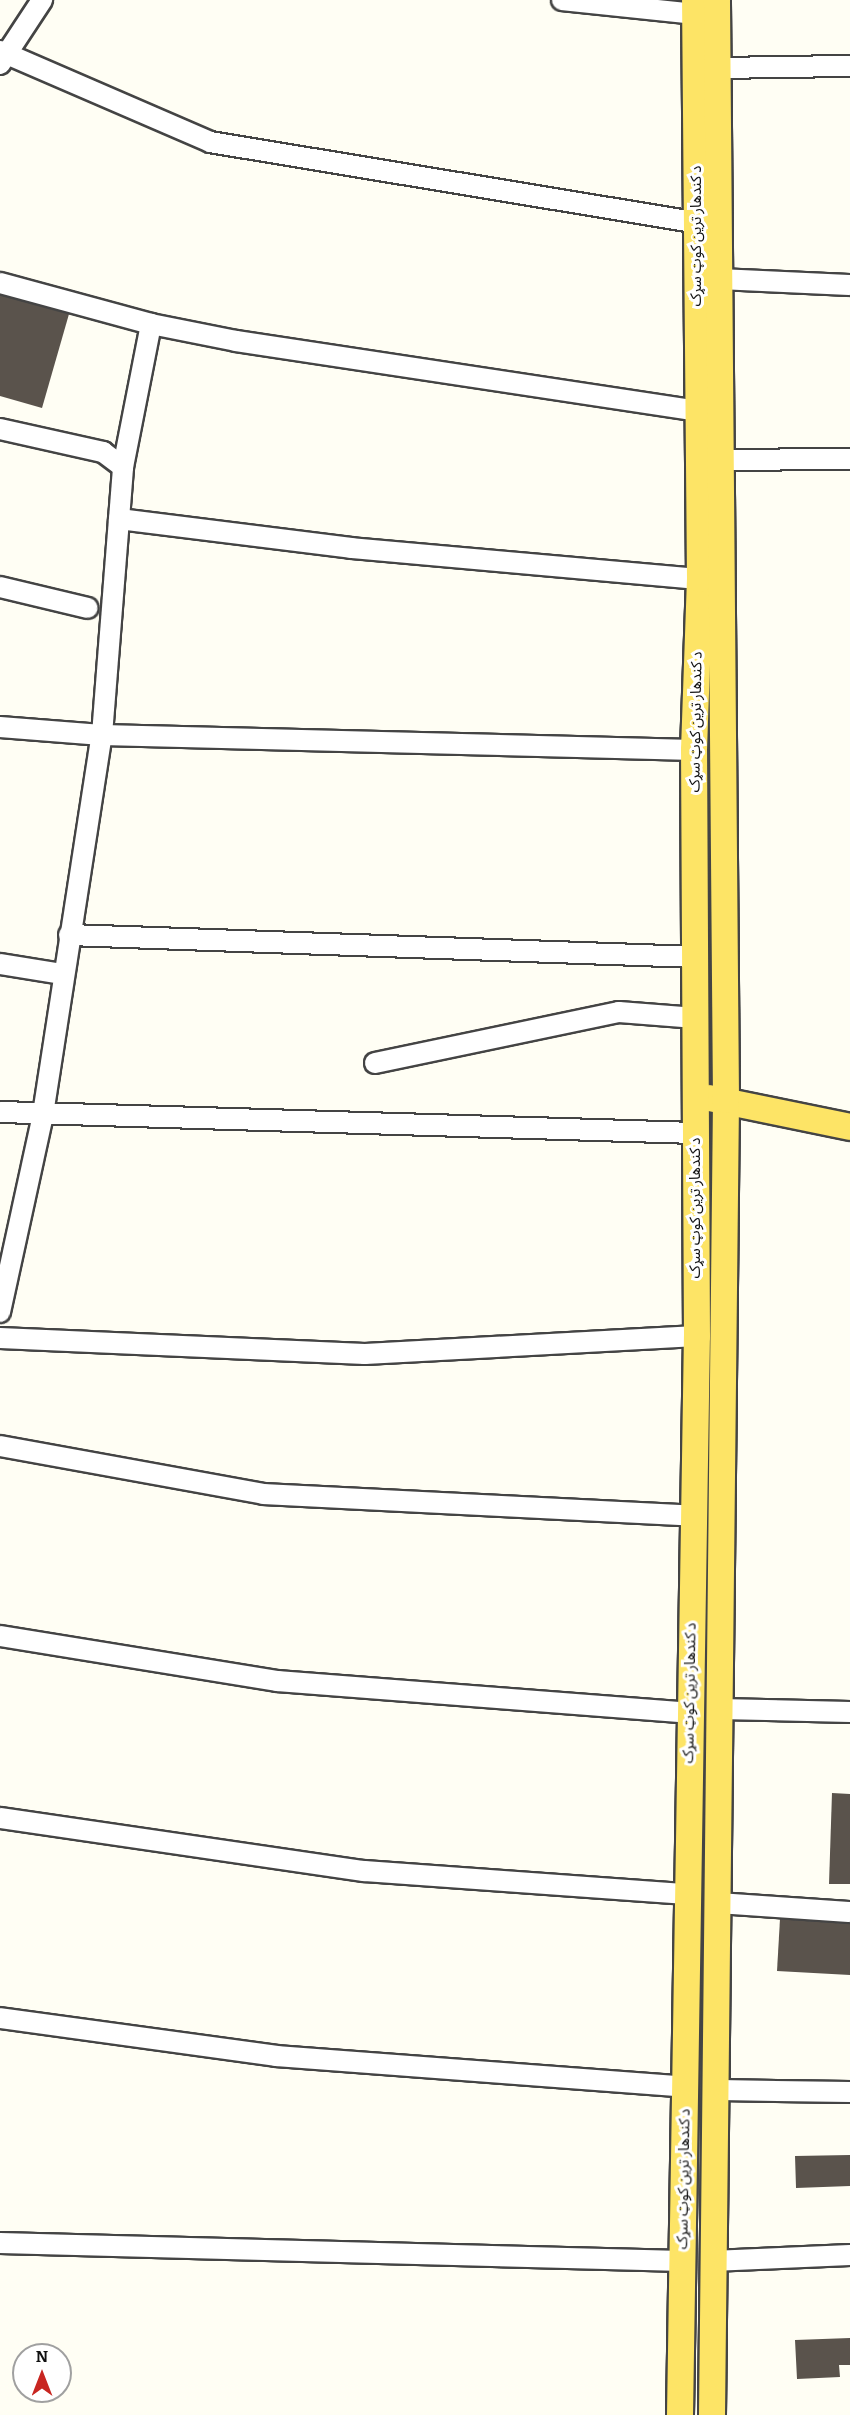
<!DOCTYPE html>
<html>
<head>
<meta charset="utf-8">
<style>
	body { margin:0 }
	#map { position:relative; width:850px; height:2415px; overflow:hidden; background:#fffef4; font-family:Bitter,"Noto Sans Arabic",serif }
	div>[style] { position:absolute }
	[style*='--x'] { left:calc(var(--x)*1px); top:calc(var(--y)*1px); width:calc(var(--w)*1px); rotate:calc(var(--a)*1deg) }
	.building>* { inset:0; background:#5a534c }
	.roads { filter:drop-shadow(2px 0 #444) drop-shadow(-2px 0 #444) drop-shadow(0 2px #444) drop-shadow(0 -2px #444) }
	.minor>* { height:20px; margin:-10px; padding:0 10px; transform-origin:10px; border-radius:10px; background:#fff }
	.major>* { height:26px; margin:-13px; padding:0 13px; transform-origin:13px; border-radius:13px; background:#fde466 }
	span { translate:-50% -50%; white-space:nowrap; text-align:center; line-height:1.15; -webkit-text-stroke:6px #fff; paint-order:stroke }
	.street-label { font-size:15px; color:#111 }
	.north { position:absolute; left:12px; top:2343px; width:60px; height:60px; box-sizing:border-box; background:#fff; border:2px solid #a0a0a0; border-radius:50%; rotate:0deg; font-size:16px; font-weight:700; line-height:24px; text-align:center; color:#111 }
	.north::after { content:''; display:block; margin:auto; width:21px; height:27px; background:#c82621; clip-path:polygon(50% 0,100% 100%,50% 72%,0 100%) }
</style>
</head>
<body>
<div id="map">
	<div class="building">
		<i style="clip-path:polygon(0 295px,69px 314px,42px 408px,0 396px)"></i>
		<i style="clip-path:polygon(832px 1793px,850px 1794px,850px 1884px,829px 1884px)"></i>
		<i style="clip-path:polygon(780px 1919px,850px 1924px,850px 1975px,777px 1971px)"></i>
		<i style="clip-path:polygon(850px 2155px,850px 2186px,796px 2188px,795px 2156px)"></i>
		<i style="clip-path:polygon(850px 2338px,850px 2365px,839px 2365px,840px 2377px,797px 2379px,795px 2340px)"></i>
	</div>
	<div class="roads">
		<div class="minor">
			<i style="--x:562;--y:0;--w:134;--a:6"></i>
			<i style="--x:0;--y:51;--w:229;--a:23.4"></i>
			<i style="--x:210;--y:142;--w:494;--a:9.4"></i>
			<i style="--x:0;--y:64;--w:77;--a:-56.7"></i>
			<i style="--x:718;--y:68;--w:132;--a:-0.9"></i>
			<i style="--x:718;--y:279;--w:132;--a:2.6"></i>
			<i style="--x:0;--y:283;--w:156;--a:15.2"></i>
			<i style="--x:0;--y:429;--w:106;--a:12.6"></i>
			<i style="--x:103;--y:452;--w:25;--a:37"></i>
			<i style="--x:723;--y:460;--w:127;--a:-0.5"></i>
			<i style="--x:119;--y:519;--w:234;--a:7.1"></i>
			<i style="--x:351;--y:548;--w:350;--a:5.1"></i>
			<i style="--x:0;--y:587;--w:90;--a:13.4"></i>
			<i style="--x:0;--y:727;--w:102;--a:4.5"></i>
			<i style="--x:102;--y:735;--w:592;--a:1.45"></i>
			<i style="--x:69;--y:935;--w:627;--a:2.01"></i>
			<i style="--x:0;--y:964;--w:63;--a:9.2"></i>
			<i style="--x:375;--y:1063;--w:249;--a:-11.8"></i>
			<i style="--x:619;--y:1012;--w:77;--a:4.5"></i>
			<i style="--x:0;--y:1112;--w:696;--a:1.73"></i>
			<i style="--x:0;--y:1312;--w:203;--a:-77.7"></i>
			<i style="--x:43;--y:1114;--w:384;--a:-81.2"></i>
			<i style="--x:102;--y:735;--w:269;--a:-85.5"></i>
			<i style="--x:123;--y:467;--w:146;--a:-78.9"></i>
			<i style="--x:151;--y:324;--w:87;--a:11.3"></i>
			<i style="--x:236;--y:341;--w:467;--a:8.6"></i>
			<i style="--x:0;--y:1338;--w:365;--a:2.5"></i>
			<i style="--x:365;--y:1354;--w:332;--a:-3.1"></i>
			<i style="--x:0;--y:1446;--w:267;--a:10.3"></i>
			<i style="--x:263;--y:1494;--w:432;--a:2.9"></i>
			<i style="--x:0;--y:1636;--w:281;--a:9.2"></i>
			<i style="--x:277;--y:1681;--w:413;--a:4.4"></i>
			<i style="--x:719;--y:1709;--w:131;--a:1.3"></i>
			<i style="--x:0;--y:1818;--w:368;--a:8.3"></i>
			<i style="--x:364;--y:1871;--w:324;--a:4.1"></i>
			<i style="--x:717;--y:1903;--w:133;--a:3.9"></i>
			<i style="--x:0;--y:2018;--w:279;--a:7.8"></i>
			<i style="--x:276;--y:2056;--w:411;--a:4.3"></i>
			<i style="--x:719;--y:2090;--w:131;--a:0.9"></i>
			<i style="--x:0;--y:2243;--w:683;--a:1.51"></i>
			<i style="--x:712;--y:2261;--w:138;--a:-2.5"></i>
		</div>
		<div class="major">
			<i style="--x:709;--y:1098;--w:144;--a:11.6"></i>
			<i style="--x:680;--y:2415;--w:1079;--a:-89.1"></i>
			<i style="--x:697;--y:1336;--w:586;--a:-90.29"></i>
			<i style="--x:694;--y:750;--w:171;--a:-88"></i>
			<i style="--x:700;--y:579;--w:579;--a:-90.49"></i>
			<i style="--x:712;--y:2415;--w:1315;--a:-89.39"></i>
			<i style="--x:726;--y:1100;--w:1100;--a:-90.47"></i>
		</div>
	</div>
	<div class="street-label">
		<span style="left:697px;top:236px;rotate:-90deg">د کندهار ترين کوټ سړک</span>
		<span style="left:696px;top:722px;rotate:-89deg">د کندهار ترين کوټ سړک</span>
		<span style="left:696px;top:1208px;rotate:-90deg">د کندهار ترين کوټ سړک</span>
		<span style="left:690px;top:1693px;rotate:-89deg">د کندهار ترين کوټ سړک</span>
		<span style="left:684px;top:2179px;rotate:-89deg">د کندهار ترين کوټ سړک</span>
	</div>
	<div class="north">N</div>
</div>
</body>
</html>
